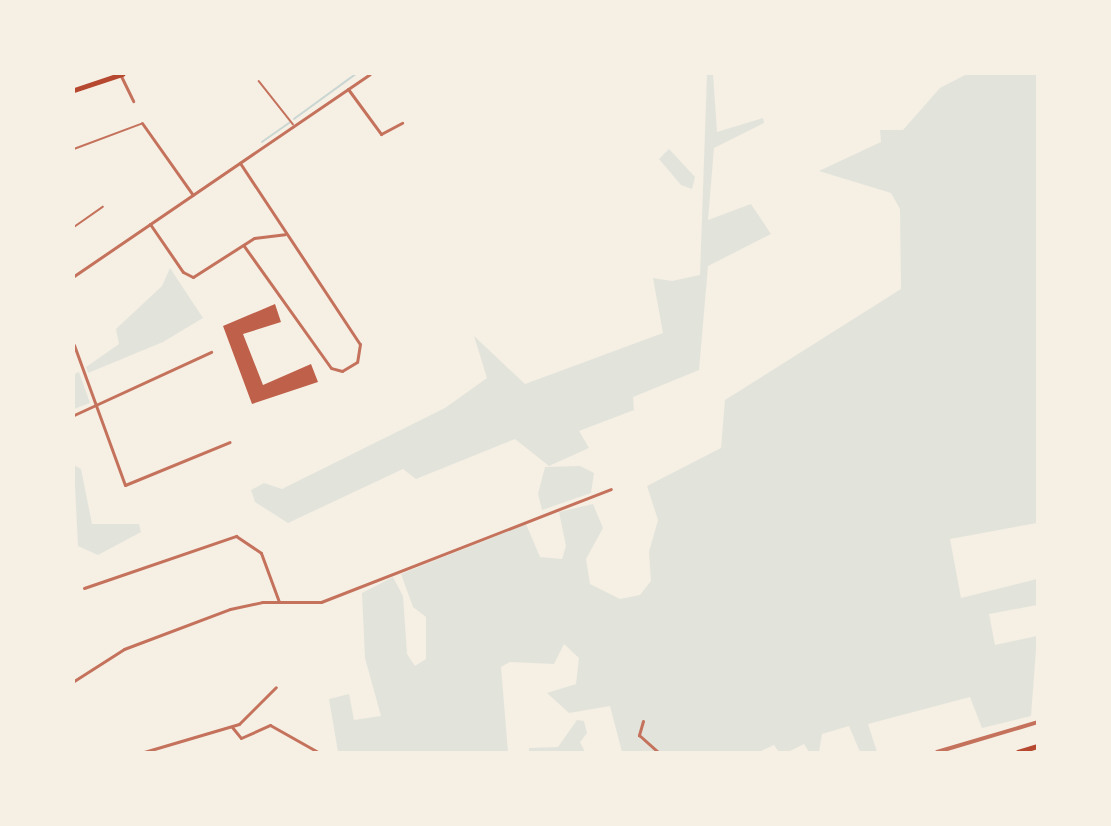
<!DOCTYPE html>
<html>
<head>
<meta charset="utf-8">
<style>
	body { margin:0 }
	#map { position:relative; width:1111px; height:826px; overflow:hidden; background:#f6efe4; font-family:Roboto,sans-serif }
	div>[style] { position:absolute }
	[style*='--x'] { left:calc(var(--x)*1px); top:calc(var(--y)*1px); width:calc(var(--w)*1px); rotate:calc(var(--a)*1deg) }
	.green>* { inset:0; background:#e2e4dc }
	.stream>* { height:1.5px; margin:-0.75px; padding:0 0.75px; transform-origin:0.75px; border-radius:0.75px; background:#c9d6d2 }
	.building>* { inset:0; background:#bf614a }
	.service>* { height:1.5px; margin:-0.75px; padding:0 0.75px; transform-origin:0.75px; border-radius:0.75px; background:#c5725c }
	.minor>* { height:3px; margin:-1.5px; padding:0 1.5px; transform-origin:1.5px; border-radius:1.5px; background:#c5725c }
	.tertiary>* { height:4px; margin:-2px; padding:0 2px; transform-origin:2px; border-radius:2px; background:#c5725c }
	.secondary>* { height:4.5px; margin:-2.25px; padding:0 2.25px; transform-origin:2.25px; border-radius:2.25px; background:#b5482f }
	.trunk>* { height:5px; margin:-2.5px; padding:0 2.5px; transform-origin:2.5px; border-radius:2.5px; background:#b5482f }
	span { translate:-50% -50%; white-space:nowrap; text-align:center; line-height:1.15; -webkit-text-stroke:4.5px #f6efe4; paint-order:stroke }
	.frame { position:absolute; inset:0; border:75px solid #f6efe4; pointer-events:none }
</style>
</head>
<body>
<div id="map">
	<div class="green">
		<i style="clip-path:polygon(707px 74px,713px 74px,717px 132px,763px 118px,764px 123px,714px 148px,708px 220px,751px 204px,771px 234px,708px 266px,699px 370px,633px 397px,634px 410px,579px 431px,589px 448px,549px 466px,515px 439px,416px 479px,403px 469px,288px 523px,255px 502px,251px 490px,264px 483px,282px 489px,445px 408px,487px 378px,474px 336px,525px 384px,663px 333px,653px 278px,672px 281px,700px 275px)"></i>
		<i style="clip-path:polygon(967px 74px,1037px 74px,1037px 523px,950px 539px,961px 598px,1037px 579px,1037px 605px,989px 614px,995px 645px,1037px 636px,1031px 716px,982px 728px,970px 697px,868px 724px,877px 752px,860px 752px,849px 726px,822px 734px,819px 752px,809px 752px,804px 744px,788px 752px,779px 752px,774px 745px,759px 752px,622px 752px,610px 706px,569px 713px,547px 693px,576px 684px,579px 658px,564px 644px,554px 664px,510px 662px,501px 667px,508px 752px,338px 752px,329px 699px,349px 694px,354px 720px,381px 716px,365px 658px,362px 593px,393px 577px,403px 596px,407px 654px,415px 666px,426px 659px,426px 617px,413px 607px,401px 574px,526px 524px,540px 557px,562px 559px,566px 546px,559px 512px,593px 504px,603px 528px,586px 559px,590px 584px,620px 599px,640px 595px,651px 581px,649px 552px,658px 520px,647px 486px,721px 448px,725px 400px,901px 289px,900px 209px,891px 193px,819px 171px,881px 142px,880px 130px,903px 130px,940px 88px)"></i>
		<i style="clip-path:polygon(669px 149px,695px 177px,692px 189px,681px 185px,659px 159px)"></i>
		<i style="clip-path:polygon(170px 268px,203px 318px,163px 342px,88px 373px,86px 367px,119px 344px,116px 329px,162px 286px)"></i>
		<i style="clip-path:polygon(79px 372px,90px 403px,74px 409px,74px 374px)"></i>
		<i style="clip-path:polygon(74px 465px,81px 469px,92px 524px,139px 524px,141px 532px,98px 555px,78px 546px)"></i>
		<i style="clip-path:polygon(580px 466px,594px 473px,591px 493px,542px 510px,538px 494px,545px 467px)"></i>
		<i style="clip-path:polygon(577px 720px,584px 721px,587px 733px,580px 742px,585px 752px,529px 752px,529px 748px,558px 747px)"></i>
	</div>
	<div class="stream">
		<i style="--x:294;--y:119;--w:77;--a:-36"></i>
		<i style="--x:262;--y:142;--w:33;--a:-35"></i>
	</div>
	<div class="building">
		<i style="clip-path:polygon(275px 304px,281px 322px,243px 334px,263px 385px,311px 364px,318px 382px,252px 404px,223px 326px)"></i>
	</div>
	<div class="service">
		<i style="--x:259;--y:81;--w:55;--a:51.7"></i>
		<i style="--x:74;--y:149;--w:72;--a:-20.5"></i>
		<i style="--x:74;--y:227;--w:35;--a:-35"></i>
	</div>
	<div class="minor">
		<i style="--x:121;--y:76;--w:28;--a:64"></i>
		<i style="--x:348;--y:89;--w:56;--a:53.7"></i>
		<i style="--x:381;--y:134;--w:24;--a:-28"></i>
		<i style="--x:142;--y:123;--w:88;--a:54.7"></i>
		<i style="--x:240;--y:163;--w:217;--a:56.5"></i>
		<i style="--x:360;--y:344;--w:18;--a:99"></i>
		<i style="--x:357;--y:362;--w:17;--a:149"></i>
		<i style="--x:342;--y:371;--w:11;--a:-165"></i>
		<i style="--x:331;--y:368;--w:150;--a:-125.5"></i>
		<i style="--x:150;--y:224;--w:58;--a:55.5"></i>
		<i style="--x:183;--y:272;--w:11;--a:27"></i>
		<i style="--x:193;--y:277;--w:72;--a:-32.6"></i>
		<i style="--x:254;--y:238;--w:31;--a:-7"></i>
		<i style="--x:74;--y:276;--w:358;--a:-34.3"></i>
		<i style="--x:74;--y:345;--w:149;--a:70"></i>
		<i style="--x:125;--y:485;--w:113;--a:-22.3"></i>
		<i style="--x:74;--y:415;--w:151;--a:-24.7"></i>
		<i style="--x:84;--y:588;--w:161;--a:-18.9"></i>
		<i style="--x:236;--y:536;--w:30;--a:34"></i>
		<i style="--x:261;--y:553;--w:52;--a:69.8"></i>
		<i style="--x:74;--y:681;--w:59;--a:-32.6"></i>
		<i style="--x:124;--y:649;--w:113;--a:-20.7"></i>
		<i style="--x:230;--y:609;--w:33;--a:-12"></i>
		<i style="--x:262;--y:602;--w:59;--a:0"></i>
		<i style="--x:321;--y:602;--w:311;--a:-21.3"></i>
		<i style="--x:643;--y:721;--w:15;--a:106"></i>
		<i style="--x:639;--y:735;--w:25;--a:42"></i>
		<i style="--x:232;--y:727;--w:14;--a:51"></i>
		<i style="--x:241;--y:738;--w:32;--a:-24"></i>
		<i style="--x:270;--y:725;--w:55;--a:29.4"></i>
		<i style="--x:144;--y:752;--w:99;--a:-16.4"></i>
		<i style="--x:239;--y:724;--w:52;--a:-45"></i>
	</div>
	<div class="tertiary">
		<i style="--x:937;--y:752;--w:105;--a:-16.5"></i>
	</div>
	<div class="secondary">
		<i style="--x:1018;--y:752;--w:21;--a:-17"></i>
	</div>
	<div class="trunk">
		<i style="--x:74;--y:90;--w:51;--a:-18.4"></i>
	</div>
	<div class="frame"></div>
</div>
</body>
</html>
